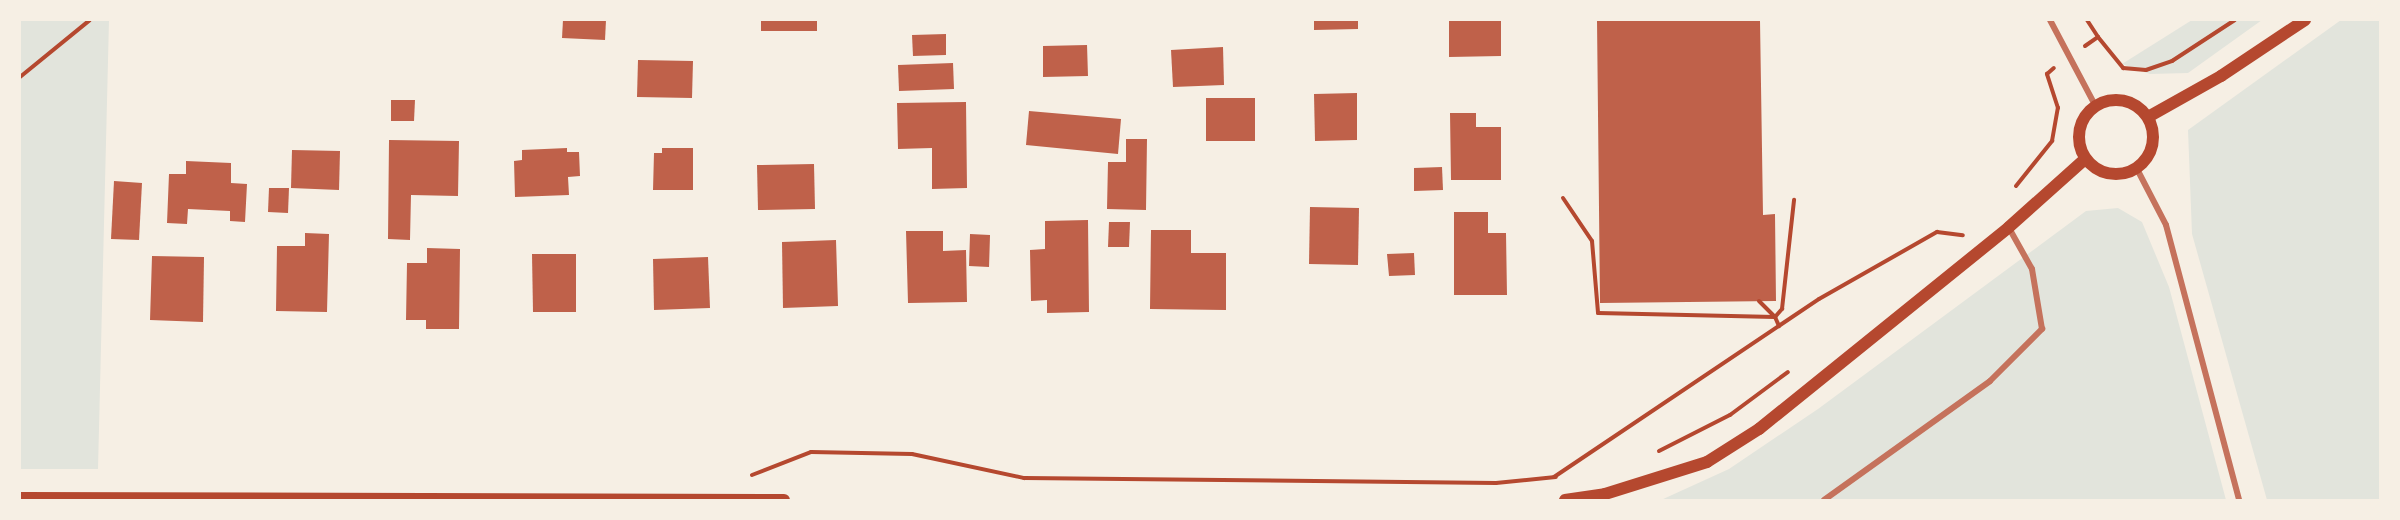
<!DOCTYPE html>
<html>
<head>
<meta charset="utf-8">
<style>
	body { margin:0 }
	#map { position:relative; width:2400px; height:520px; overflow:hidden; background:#f6efe4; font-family:Cabin,sans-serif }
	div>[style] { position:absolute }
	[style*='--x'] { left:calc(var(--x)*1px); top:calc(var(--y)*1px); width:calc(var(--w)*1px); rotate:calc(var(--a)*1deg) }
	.green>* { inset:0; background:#e2e4dc }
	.building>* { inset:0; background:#bf614a }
	.path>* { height:4px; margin:-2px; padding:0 2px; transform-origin:2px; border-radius:2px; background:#b5482f }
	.minor>* { height:6px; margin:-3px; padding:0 3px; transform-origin:3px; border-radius:3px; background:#c5725c }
	.secondary>* { height:12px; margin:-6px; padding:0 6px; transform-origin:6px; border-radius:6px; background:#b5482f }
	.secondary>.ring { margin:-6px; padding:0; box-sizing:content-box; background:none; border:12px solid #b5482f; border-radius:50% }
	span { translate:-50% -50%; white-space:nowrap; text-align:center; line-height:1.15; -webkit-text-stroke:5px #f6efe4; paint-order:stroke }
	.frame { position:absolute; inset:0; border:21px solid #f6efe4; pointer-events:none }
</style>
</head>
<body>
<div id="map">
	<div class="green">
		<i style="clip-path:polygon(20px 20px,109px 20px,98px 469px,20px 469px)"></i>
		<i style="clip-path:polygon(2192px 20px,2262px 20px,2188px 73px,2150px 74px,2122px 64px)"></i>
		<i style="clip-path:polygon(2341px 20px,2380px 20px,2380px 500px,2267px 500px,2192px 234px,2188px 130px)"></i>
		<i style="clip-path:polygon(2118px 208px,2142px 222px,2169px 287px,2226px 500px,1661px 500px,1729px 469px,1818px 409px,2086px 211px)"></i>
	</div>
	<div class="building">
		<i style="clip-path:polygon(563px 20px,606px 20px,605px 40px,562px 38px)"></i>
		<i style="clip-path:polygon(761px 20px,817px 20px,817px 31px,761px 31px)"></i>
		<i style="clip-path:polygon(1314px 20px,1358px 20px,1358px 29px,1314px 30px)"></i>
		<i style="clip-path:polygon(1449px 20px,1501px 20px,1501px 56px,1449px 57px)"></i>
		<i style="clip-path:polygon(1597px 20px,1760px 20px,1763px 215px,1775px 214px,1776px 301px,1600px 303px)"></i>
		<i style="clip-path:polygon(946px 34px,946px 55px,913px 56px,912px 35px)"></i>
		<i style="clip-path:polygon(1087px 45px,1088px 76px,1043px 77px,1043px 46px)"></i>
		<i style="clip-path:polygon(1223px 47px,1224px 85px,1173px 87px,1171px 50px)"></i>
		<i style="clip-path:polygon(638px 60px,693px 61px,692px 98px,637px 97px)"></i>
		<i style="clip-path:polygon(953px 63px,954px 89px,899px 91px,898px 65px)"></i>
		<i style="clip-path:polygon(1357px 93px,1357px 140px,1315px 141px,1314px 94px)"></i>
		<i style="clip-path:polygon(1206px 98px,1255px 98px,1255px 141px,1206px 141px)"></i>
		<i style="clip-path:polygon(391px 100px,415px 100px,414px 121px,391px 121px)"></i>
		<i style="clip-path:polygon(966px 102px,967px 188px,932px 189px,932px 148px,898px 149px,897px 103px)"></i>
		<i style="clip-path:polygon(1029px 111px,1121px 119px,1118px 154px,1026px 145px)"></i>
		<i style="clip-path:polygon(1450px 113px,1476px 113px,1476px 127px,1501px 127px,1501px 180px,1451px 180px)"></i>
		<i style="clip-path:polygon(1126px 139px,1147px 139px,1146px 210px,1107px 209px,1108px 162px,1126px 162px)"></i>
		<i style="clip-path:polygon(389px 140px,459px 141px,458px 196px,411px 195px,410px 240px,388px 239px)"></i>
		<i style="clip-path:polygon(567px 148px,567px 152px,579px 152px,580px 176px,568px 177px,569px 195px,515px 197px,514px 161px,522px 160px,522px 150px)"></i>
		<i style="clip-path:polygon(662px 148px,693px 148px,693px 190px,653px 190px,654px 153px,662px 153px)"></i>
		<i style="clip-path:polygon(292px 150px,340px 151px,339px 190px,291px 188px)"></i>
		<i style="clip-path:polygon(186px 161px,231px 163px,231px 183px,247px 184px,245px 222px,230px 221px,230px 211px,188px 209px,187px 224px,167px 223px,169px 174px,186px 174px)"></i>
		<i style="clip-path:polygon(814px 164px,815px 209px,758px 210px,757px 165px)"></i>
		<i style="clip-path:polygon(1442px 167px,1443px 190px,1414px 191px,1414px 168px)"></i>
		<i style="clip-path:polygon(114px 181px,142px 183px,139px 240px,111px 239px)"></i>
		<i style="clip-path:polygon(269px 188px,289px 188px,288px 213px,268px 212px)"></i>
		<i style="clip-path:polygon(1310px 207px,1359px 208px,1358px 265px,1309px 264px)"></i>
		<i style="clip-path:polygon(1454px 212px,1488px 212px,1488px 233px,1506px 233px,1507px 295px,1454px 295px)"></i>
		<i style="clip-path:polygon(1088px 220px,1089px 312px,1047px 313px,1047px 300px,1031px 301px,1030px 250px,1045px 249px,1045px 221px)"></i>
		<i style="clip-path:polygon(1109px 222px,1130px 222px,1129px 247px,1108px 247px)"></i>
		<i style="clip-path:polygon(1151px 230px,1191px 230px,1191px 253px,1226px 253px,1226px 310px,1150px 309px)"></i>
		<i style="clip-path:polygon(906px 231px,943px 231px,943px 251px,966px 250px,967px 302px,908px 303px)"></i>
		<i style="clip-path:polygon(305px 233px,329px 234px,327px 312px,276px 311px,277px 246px,305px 246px)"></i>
		<i style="clip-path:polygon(970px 234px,990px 235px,989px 267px,969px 266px)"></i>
		<i style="clip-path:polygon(836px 240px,838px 306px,783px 308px,782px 242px)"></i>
		<i style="clip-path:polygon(427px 248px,460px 249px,459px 329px,426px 329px,426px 320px,406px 320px,407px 263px,427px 263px)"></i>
		<i style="clip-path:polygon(1414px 253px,1415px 275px,1389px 276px,1387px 254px)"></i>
		<i style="clip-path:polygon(532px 254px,576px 254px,576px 312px,533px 312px)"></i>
		<i style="clip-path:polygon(152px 256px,204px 257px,203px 322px,150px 320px)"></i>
		<i style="clip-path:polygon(708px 257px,710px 308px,654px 310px,653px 259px)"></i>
	</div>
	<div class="path">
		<i style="--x:2087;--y:20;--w:20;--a:57"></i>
		<i style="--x:2085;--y:46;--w:16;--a:-35"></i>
		<i style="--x:2098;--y:37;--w:40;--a:51"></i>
		<i style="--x:2123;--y:68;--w:23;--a:5"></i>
		<i style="--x:2146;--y:70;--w:28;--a:-19"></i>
		<i style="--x:2172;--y:61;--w:75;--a:-33.1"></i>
		<i style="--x:20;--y:77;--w:90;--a:-39.2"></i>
		<i style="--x:2016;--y:186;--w:58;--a:-51.3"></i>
		<i style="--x:2052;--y:141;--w:34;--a:-80"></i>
		<i style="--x:2058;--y:108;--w:36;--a:-108"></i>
		<i style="--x:2047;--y:74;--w:9;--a:-41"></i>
		<i style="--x:1563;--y:198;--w:52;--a:56"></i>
		<i style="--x:1592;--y:241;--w:72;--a:85.2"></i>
		<i style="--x:1598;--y:313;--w:177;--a:1.3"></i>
		<i style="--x:1775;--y:317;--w:10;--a:66"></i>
		<i style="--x:1759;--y:301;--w:23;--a:45"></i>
		<i style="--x:1775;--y:317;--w:11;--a:-49"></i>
		<i style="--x:1782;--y:309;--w:110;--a:-83.7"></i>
		<i style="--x:1659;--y:451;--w:80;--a:-26.9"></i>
		<i style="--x:1730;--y:415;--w:72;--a:-36.6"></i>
		<i style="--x:752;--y:475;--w:63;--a:-21.3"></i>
		<i style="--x:811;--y:452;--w:101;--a:1.1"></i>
		<i style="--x:912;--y:454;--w:115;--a:12.1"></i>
		<i style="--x:1024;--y:478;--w:472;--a:0.6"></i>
		<i style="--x:1496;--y:483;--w:60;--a:-5.7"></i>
		<i style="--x:1554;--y:477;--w:319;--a:-33.9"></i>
		<i style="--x:1819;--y:299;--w:136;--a:-29.6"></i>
		<i style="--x:1937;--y:232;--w:26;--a:7"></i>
	</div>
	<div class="minor">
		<i style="--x:2050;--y:20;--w:96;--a:62.1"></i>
		<i style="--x:2137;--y:169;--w:63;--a:62.6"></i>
		<i style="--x:2166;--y:225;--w:285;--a:75.1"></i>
		<i style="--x:1824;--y:500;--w:204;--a:-35.6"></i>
		<i style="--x:1990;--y:381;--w:74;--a:-45"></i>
		<i style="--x:2042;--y:329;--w:61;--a:-99.5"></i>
		<i style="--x:2032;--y:269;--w:47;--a:-119.3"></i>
	</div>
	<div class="secondary">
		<i class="ring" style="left:2079px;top:100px;width:62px;height:62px"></i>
		<i style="--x:2148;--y:117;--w:84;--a:-29.3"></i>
		<i style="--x:2221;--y:76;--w:101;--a:-33.7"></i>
		<i style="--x:20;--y:498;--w:764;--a:0.15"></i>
		<i style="--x:1565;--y:500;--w:40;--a:-8.5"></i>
		<i style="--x:1605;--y:494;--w:107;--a:-17.4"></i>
		<i style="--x:1707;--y:462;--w:62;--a:-32.4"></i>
		<i style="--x:1759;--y:429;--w:321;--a:-38.9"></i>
		<i style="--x:2009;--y:227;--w:102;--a:-41.8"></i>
	</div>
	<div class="frame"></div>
</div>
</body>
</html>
